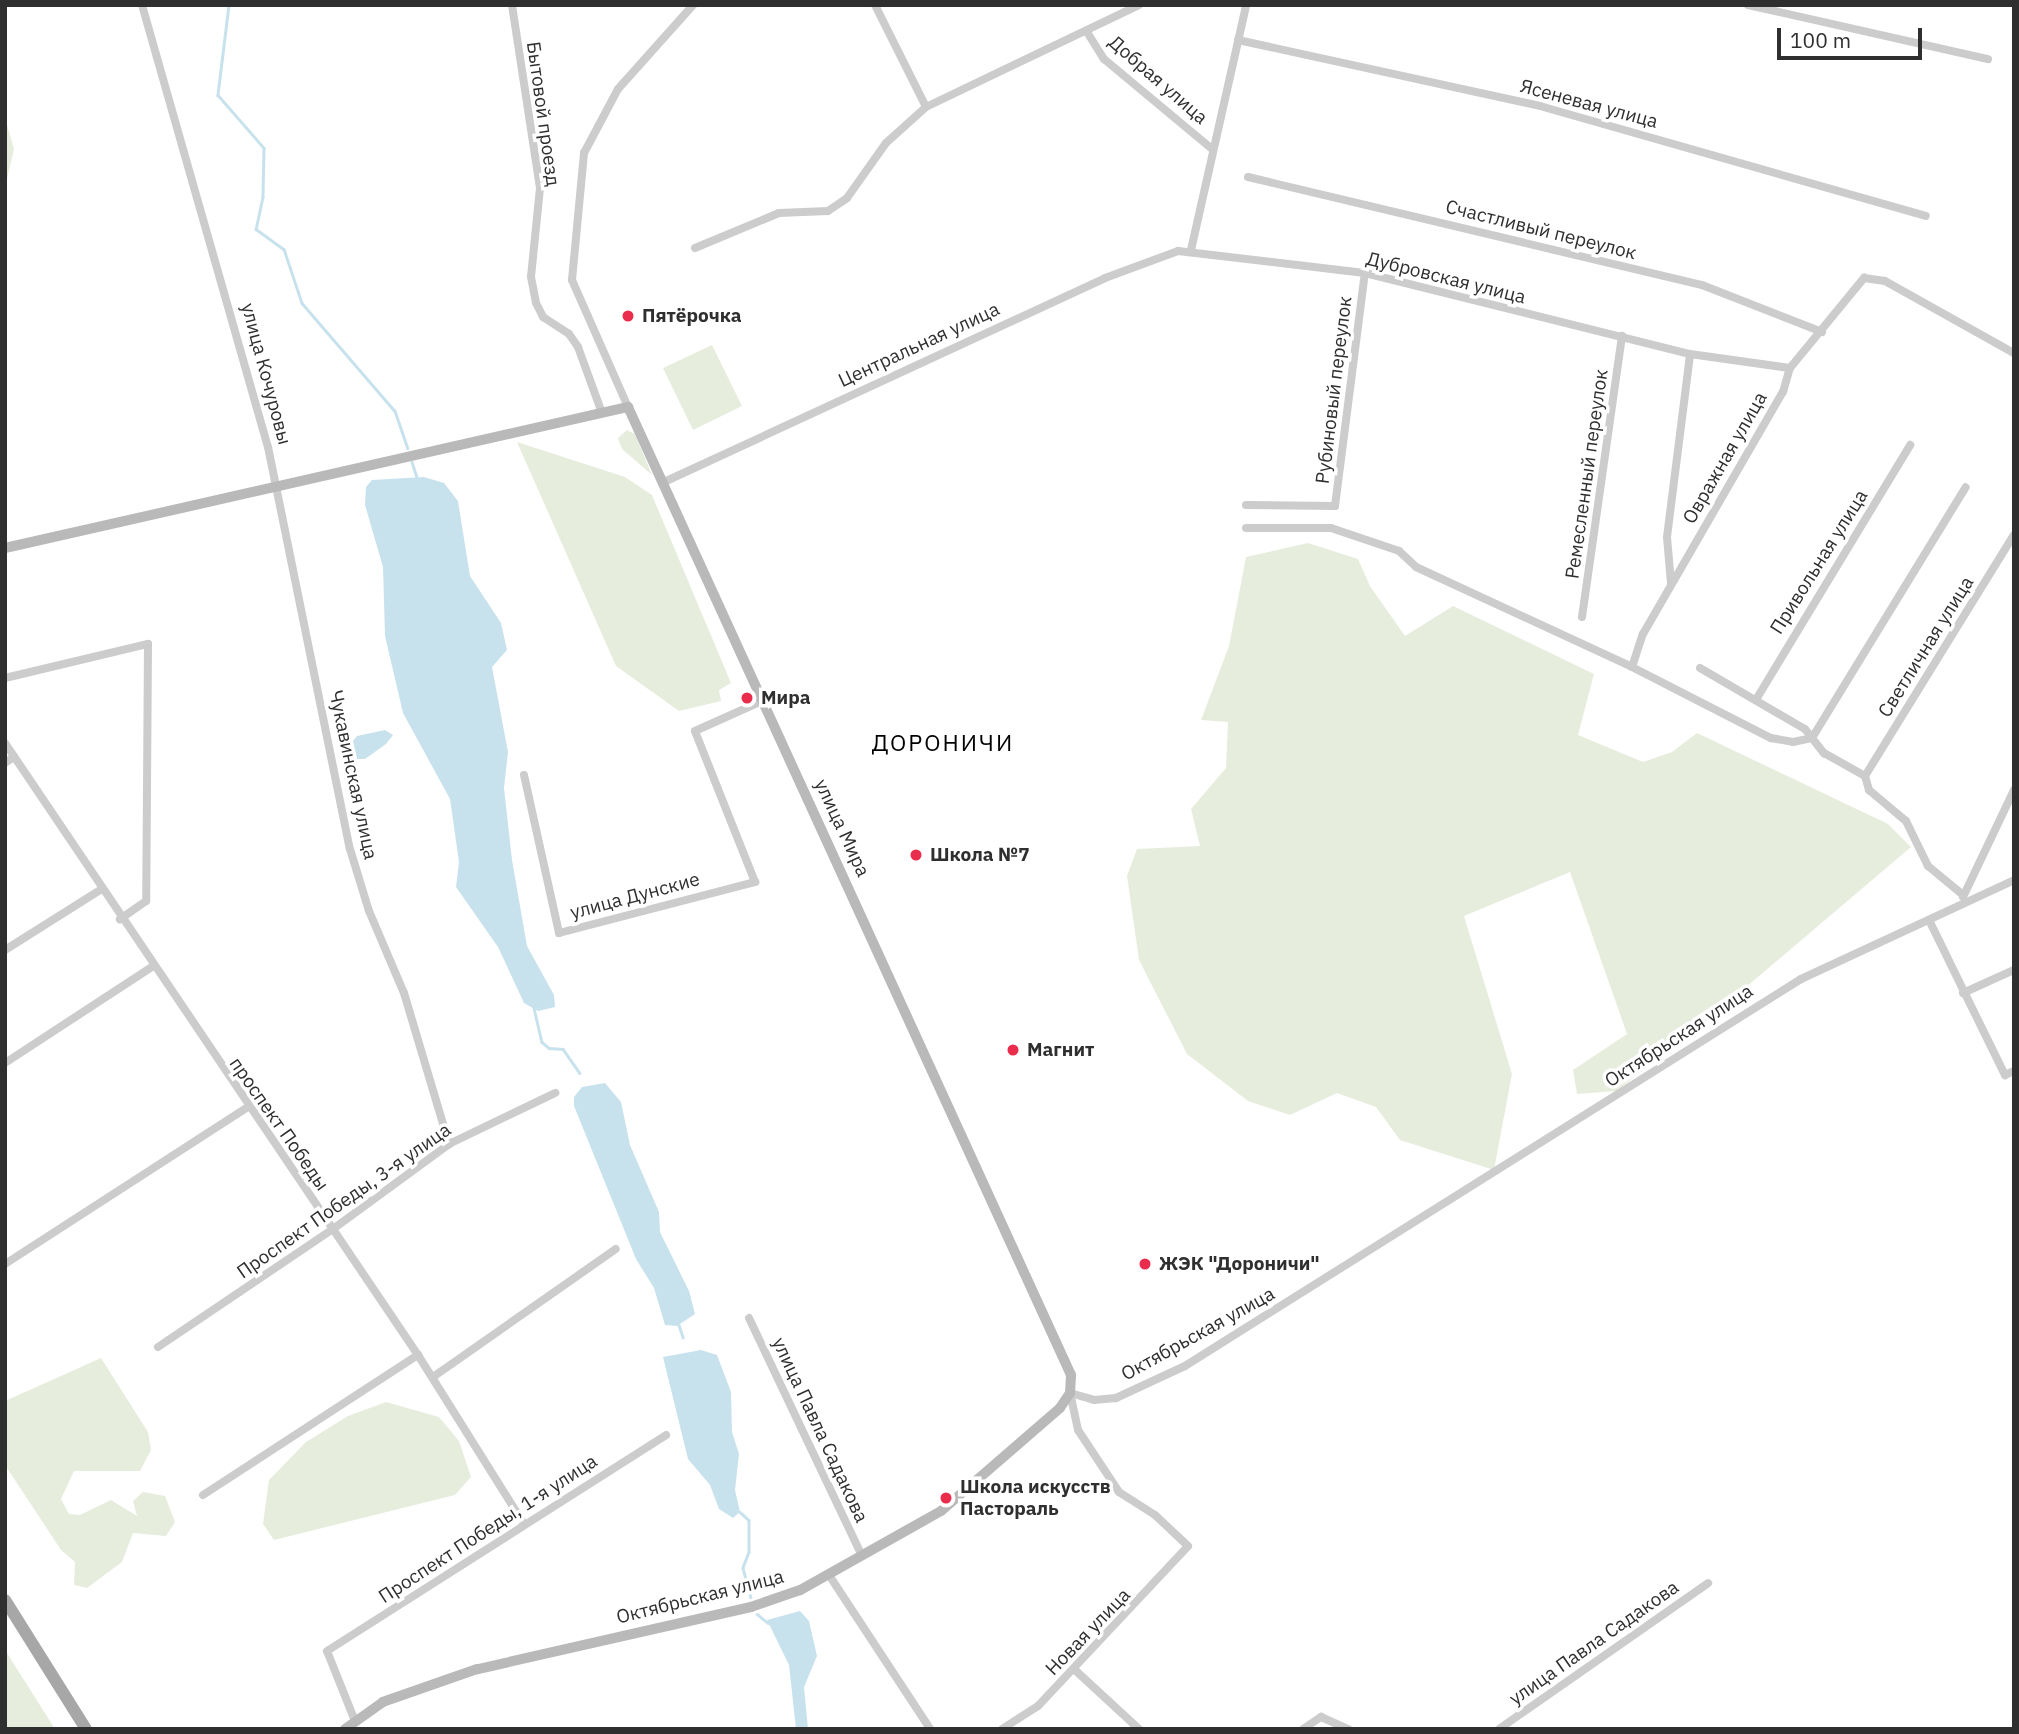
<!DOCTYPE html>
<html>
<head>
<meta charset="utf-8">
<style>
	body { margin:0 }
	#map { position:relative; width:2019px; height:1734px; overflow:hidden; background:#fff; font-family:"IBM Plex Sans",sans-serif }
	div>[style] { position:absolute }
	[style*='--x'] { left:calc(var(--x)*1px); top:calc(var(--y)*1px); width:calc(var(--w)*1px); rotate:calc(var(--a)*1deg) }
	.green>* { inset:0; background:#e7eddd }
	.water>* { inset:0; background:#c8e2ed }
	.stream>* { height:2.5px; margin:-1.25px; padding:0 1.25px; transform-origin:1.25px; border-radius:1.25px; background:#c8e2ed }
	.street>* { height:8px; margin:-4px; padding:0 4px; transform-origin:4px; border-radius:4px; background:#ccc }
	.secondary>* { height:10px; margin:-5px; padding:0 5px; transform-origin:5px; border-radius:5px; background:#b9b9b9 }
	.primary>* { height:12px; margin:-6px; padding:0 6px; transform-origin:6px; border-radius:6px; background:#a7a7a7 }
	.dots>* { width:19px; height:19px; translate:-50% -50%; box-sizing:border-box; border:4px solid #fff; border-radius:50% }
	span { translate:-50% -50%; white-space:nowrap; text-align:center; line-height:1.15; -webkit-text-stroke:7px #fff; paint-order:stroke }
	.street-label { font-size:19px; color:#2f2f2f }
	.poi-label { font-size:19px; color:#2f2f2f; font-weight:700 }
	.left { translate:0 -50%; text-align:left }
	.quarter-label { font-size:23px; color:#000; letter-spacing:2px }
	.frame { position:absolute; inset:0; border:7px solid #2f2f2f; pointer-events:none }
	.scale { position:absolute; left:1777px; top:28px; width:145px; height:32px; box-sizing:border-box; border:4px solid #2f2f2f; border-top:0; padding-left:9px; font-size:21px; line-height:24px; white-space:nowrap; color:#2f2f2f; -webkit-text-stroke:5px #fff; paint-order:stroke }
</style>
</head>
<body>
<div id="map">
	<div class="green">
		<i style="clip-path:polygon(5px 118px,14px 149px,5px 187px)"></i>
		<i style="clip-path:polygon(712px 345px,742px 406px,693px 430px,663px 368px)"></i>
		<i style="clip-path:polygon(627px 430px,635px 434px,652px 475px,622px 449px,618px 438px)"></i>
		<i style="clip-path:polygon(517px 442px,625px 477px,652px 495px,731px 683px,719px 690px,721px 701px,679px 711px,616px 666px)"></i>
		<i style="clip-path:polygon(1308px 543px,1358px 559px,1370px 586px,1405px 636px,1453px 606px,1594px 674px,1578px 735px,1643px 762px,1672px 752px,1697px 733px,1888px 824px,1911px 847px,1698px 1028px,1616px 1091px,1577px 1094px,1573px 1070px,1627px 1034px,1570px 872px,1464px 916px,1512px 1074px,1494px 1170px,1400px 1140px,1376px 1107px,1337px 1093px,1290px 1115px,1248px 1101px,1187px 1054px,1139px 960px,1127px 876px,1137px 849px,1200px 846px,1191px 809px,1226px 768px,1228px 722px,1201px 720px,1229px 646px,1246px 557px)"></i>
		<i style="clip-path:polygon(101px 1358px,148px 1432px,151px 1450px,140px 1471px,74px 1471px,61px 1499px,69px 1514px,80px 1515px,111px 1500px,137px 1516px,133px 1501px,143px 1492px,165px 1496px,175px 1522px,166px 1536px,133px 1533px,122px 1562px,87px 1588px,74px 1585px,75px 1562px,61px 1550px,5px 1465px,5px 1401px)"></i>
		<i style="clip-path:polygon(386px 1402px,439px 1417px,459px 1441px,471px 1477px,455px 1495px,274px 1540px,263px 1524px,269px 1480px,306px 1442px,348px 1416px)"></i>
		<i style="clip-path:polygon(5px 1650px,55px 1729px,5px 1729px)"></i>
	</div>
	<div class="water">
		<i style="clip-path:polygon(424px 477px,444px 483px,458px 501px,470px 576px,501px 623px,507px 650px,492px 667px,508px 752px,504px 788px,512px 860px,527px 946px,554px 995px,555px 1007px,538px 1011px,524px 1003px,498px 947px,456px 887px,459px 862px,450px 799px,403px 713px,385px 636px,383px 567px,365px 505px,366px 487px,372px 480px)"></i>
		<i style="clip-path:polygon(385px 730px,393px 735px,386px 744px,365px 759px,350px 759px,348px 747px,357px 736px)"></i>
		<i style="clip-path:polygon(605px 1083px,621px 1102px,630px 1145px,659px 1212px,660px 1232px,689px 1291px,695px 1314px,677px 1326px,665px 1325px,654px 1288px,636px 1259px,574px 1106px,574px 1097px,582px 1087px)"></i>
		<i style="clip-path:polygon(701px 1350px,717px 1355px,731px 1392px,732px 1432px,739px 1454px,735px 1490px,740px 1512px,733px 1518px,719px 1509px,710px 1485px,688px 1459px,663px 1357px)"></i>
		<i style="clip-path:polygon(800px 1611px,809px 1621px,817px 1656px,804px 1687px,808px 1729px,796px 1729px,789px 1665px,767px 1620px)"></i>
	</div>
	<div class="stream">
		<i style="--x:229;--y:5;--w:91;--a:97"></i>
		<i style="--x:218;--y:95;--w:70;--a:49"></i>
		<i style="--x:264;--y:148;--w:49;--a:91.2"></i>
		<i style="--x:263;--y:197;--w:33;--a:102"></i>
		<i style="--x:256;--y:229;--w:34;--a:36"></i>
		<i style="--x:284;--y:249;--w:57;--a:71.6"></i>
		<i style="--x:302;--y:303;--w:143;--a:49.3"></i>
		<i style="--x:395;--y:411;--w:39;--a:71"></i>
		<i style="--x:412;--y:462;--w:16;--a:72"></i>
		<i style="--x:534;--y:1008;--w:35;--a:77"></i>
		<i style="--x:542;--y:1042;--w:9;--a:41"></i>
		<i style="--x:549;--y:1048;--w:14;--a:4"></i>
		<i style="--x:563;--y:1049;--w:29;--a:55"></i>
		<i style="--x:679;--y:1325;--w:13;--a:72"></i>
		<i style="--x:740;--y:1512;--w:12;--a:42"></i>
		<i style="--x:749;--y:1520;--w:32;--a:90"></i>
		<i style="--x:749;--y:1552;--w:17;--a:111"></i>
		<i style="--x:743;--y:1568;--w:30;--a:75"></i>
		<i style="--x:757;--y:1614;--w:14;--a:39"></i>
	</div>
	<div class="street">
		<i style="--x:142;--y:5;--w:460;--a:74.1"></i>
		<i style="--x:268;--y:447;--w:410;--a:78.5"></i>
		<i style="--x:350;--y:849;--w:65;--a:73"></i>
		<i style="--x:369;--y:911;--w:89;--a:66.9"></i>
		<i style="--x:404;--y:993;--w:158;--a:73.4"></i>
		<i style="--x:512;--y:5;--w:185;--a:81.3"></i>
		<i style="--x:540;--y:188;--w:89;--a:95.8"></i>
		<i style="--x:531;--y:277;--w:26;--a:79"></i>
		<i style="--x:536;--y:303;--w:16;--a:63"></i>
		<i style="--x:543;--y:317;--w:31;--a:33"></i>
		<i style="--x:569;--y:334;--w:16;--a:55"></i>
		<i style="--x:578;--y:347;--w:70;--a:70"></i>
		<i style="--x:875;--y:5;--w:114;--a:63.4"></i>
		<i style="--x:1748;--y:5;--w:246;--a:12.7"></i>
		<i style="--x:1087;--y:32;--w:32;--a:58"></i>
		<i style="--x:1104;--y:59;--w:141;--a:39.8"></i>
		<i style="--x:1238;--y:40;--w:309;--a:12.3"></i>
		<i style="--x:1540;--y:106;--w:401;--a:15.9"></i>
		<i style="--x:1248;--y:177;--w:467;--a:13.4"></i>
		<i style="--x:1702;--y:285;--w:129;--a:21.4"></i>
		<i style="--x:695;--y:248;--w:91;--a:-22.6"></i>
		<i style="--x:779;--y:213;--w:49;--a:-2.3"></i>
		<i style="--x:828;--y:211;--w:23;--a:-34"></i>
		<i style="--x:847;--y:198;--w:67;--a:-54.7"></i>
		<i style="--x:886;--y:143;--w:54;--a:-42"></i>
		<i style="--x:926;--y:107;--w:236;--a:-25.6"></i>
		<i style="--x:1191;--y:250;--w:251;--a:-77.3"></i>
		<i style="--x:628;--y:407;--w:139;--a:-113.8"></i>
		<i style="--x:572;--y:280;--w:128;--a:-84.6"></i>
		<i style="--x:584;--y:153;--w:72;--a:-62"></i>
		<i style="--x:618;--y:89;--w:113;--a:-48.2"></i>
		<i style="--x:664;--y:482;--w:486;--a:-24.8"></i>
		<i style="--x:1105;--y:278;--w:78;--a:-20.3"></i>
		<i style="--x:1178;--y:251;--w:188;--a:6.7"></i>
		<i style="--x:1365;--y:273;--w:335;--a:14"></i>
		<i style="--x:1690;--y:354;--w:101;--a:8"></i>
		<i style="--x:1246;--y:505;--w:89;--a:0.6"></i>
		<i style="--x:1335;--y:506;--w:235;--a:-82.7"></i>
		<i style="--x:1246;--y:528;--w:85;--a:0"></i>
		<i style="--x:1331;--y:528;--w:72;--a:18.7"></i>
		<i style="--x:1399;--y:551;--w:23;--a:43"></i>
		<i style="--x:1416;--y:567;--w:238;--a:24.8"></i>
		<i style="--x:1632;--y:667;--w:156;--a:27.1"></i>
		<i style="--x:1771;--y:738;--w:22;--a:10"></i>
		<i style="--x:1793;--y:742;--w:19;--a:-12"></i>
		<i style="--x:1812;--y:738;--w:294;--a:-58.5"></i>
		<i style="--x:1671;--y:583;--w:46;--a:-95"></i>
		<i style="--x:1667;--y:537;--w:184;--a:-82.8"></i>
		<i style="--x:1582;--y:617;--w:284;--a:-81.9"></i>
		<i style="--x:1632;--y:667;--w:35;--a:-72"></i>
		<i style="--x:1643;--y:634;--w:280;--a:-60"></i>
		<i style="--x:1783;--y:392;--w:25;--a:-74"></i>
		<i style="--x:1790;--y:368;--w:117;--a:-50.6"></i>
		<i style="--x:1864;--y:278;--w:21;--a:8"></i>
		<i style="--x:1885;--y:281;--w:148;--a:29.2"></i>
		<i style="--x:1700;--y:668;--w:121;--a:30.2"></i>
		<i style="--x:1805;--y:729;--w:31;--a:52"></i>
		<i style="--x:1824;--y:753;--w:47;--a:29.3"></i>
		<i style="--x:1865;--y:776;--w:15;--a:74"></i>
		<i style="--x:1869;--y:790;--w:48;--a:40"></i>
		<i style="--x:1906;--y:821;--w:50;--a:63.9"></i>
		<i style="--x:1928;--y:866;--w:45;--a:39.6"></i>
		<i style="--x:5;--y:678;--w:147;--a:-13.4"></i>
		<i style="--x:148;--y:644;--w:257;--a:90.4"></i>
		<i style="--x:146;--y:901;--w:32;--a:145"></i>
		<i style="--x:1757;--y:698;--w:296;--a:-58.8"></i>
		<i style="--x:5;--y:743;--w:738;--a:55.99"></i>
		<i style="--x:418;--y:1355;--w:199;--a:57.9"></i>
		<i style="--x:5;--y:763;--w:11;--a:-34"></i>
		<i style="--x:524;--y:775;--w:162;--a:77.5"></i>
		<i style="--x:559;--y:933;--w:203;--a:-14.6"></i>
		<i style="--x:755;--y:882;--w:162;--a:-111.7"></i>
		<i style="--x:695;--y:731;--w:76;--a:-24.2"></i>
		<i style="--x:1865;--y:776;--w:283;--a:-58.3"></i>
		<i style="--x:1963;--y:897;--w:119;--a:-64.5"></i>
		<i style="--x:1929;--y:920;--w:173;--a:63.9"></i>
		<i style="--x:2005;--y:1075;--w:10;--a:-24"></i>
		<i style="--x:5;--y:950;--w:115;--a:-32.2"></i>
		<i style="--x:1963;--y:993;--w:56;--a:-24.3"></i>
		<i style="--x:5;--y:1063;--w:177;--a:-33.2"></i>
		<i style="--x:5;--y:1264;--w:289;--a:-32.9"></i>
		<i style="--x:749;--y:1318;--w:263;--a:64.6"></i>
		<i style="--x:158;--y:1347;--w:211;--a:-34"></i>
		<i style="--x:333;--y:1229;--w:144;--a:-36.2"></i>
		<i style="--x:449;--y:1144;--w:118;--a:-25.7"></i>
		<i style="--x:433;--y:1377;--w:223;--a:-35"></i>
		<i style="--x:1070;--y:1393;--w:25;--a:16"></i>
		<i style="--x:1094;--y:1400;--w:22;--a:-5"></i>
		<i style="--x:1116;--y:1398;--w:76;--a:-24.9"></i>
		<i style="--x:1185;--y:1366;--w:727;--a:-32.14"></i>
		<i style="--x:1801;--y:979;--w:235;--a:-24.9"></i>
		<i style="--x:203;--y:1495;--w:257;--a:-33.1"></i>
		<i style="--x:829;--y:1575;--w:184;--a:56.7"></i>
		<i style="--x:1075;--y:1670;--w:87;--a:42.7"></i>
		<i style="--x:355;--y:1721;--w:75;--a:-111.8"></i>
		<i style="--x:327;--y:1651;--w:402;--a:-32.5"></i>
		<i style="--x:1002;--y:1729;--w:43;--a:-32.6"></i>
		<i style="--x:1038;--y:1706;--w:219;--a:-46.8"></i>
		<i style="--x:1188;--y:1546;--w:45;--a:-136.8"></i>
		<i style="--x:1155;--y:1515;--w:43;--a:-147.4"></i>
		<i style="--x:1119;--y:1492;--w:74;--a:-123.5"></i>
		<i style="--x:1078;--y:1430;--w:38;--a:-102"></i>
		<i style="--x:1303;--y:1729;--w:22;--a:-34"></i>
		<i style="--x:1321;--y:1717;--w:30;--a:24"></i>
		<i style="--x:1499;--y:1729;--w:255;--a:-34.9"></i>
	</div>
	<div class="secondary">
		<i style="--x:5;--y:548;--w:639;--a:-12.75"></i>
		<i style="--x:628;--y:407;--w:1065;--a:65.41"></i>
		<i style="--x:1071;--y:1375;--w:18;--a:93"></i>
		<i style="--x:1070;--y:1393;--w:18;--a:124"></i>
		<i style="--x:1060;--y:1408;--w:157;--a:139.1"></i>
		<i style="--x:941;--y:1511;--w:162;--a:150.7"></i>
		<i style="--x:800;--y:1590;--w:52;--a:160.9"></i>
		<i style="--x:751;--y:1607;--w:281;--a:167.2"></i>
		<i style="--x:477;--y:1669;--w:100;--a:160.7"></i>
		<i style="--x:383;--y:1702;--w:47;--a:144.6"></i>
	</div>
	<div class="primary">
		<i style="--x:5;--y:1600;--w:152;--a:57.9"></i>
	</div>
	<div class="dots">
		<i style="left:628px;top:316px;background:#eb2d4d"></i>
		<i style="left:747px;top:698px;background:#eb2d4d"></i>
		<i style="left:916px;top:855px;background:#eb2d4d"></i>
		<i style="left:1013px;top:1050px;background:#eb2d4d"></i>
		<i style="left:1145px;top:1264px;background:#eb2d4d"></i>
		<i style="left:946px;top:1498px;background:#eb2d4d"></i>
	</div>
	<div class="street-label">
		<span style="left:1158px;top:80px;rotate:41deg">Добрая улица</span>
		<span style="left:1589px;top:104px;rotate:15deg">Ясеневая улица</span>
		<span style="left:543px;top:114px;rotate:82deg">Бытовой проезд</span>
		<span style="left:1541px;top:230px;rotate:14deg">Счастливый переулок</span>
		<span style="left:1446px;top:278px;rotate:14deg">Дубровская улица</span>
		<span style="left:919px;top:345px;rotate:-25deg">Центральная улица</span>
		<span style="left:266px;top:374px;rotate:75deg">улица Кочуровы</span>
		<span style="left:1334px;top:390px;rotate:-83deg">Рубиновый переулок</span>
		<span style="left:1725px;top:458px;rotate:-60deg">Овражная улица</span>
		<span style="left:1587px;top:474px;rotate:-82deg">Ремесленный переулок</span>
		<span style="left:1819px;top:562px;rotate:-58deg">Привольная улица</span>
		<span style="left:1926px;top:647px;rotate:-58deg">Светличная улица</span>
		<span style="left:353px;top:775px;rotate:78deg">Чукавинская улица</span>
		<span style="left:842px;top:828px;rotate:65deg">улица Мира</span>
		<span style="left:635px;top:896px;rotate:-15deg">улица Дунские</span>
		<span style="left:1679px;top:1036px;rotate:-33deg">Октябрьская улица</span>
		<span style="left:279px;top:1124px;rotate:55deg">проспект Победы</span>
		<span style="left:344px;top:1201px;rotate:-35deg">Проспект Победы, 3-я улица</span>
		<span style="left:1198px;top:1334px;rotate:-29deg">Октябрьская улица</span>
		<span style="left:820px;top:1430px;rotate:65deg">улица Павла Садакова</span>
		<span style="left:488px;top:1529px;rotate:-33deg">Проспект Победы, 1-я улица</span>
		<span style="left:700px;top:1597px;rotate:-14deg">Октябрьская улица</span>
		<span style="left:1088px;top:1632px;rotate:-46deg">Новая улица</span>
		<span style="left:1594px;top:1643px;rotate:-35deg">улица Павла Садакова</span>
	</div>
	<div class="poi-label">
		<span class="left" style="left:642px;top:316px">Пятёрочка</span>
		<span class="left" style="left:761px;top:698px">Мира</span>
		<span class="left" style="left:930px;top:855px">Школа №7</span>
		<span class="left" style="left:1027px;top:1050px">Магнит</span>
		<span class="left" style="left:1159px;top:1264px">ЖЭК "Дороничи"</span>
		<span class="left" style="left:960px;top:1498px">Школа искусств<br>Пастораль</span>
	</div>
	<div class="quarter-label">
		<span style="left:943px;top:742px">ДОРОНИЧИ</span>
	</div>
	<div class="frame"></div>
	<div class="scale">100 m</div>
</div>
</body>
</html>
